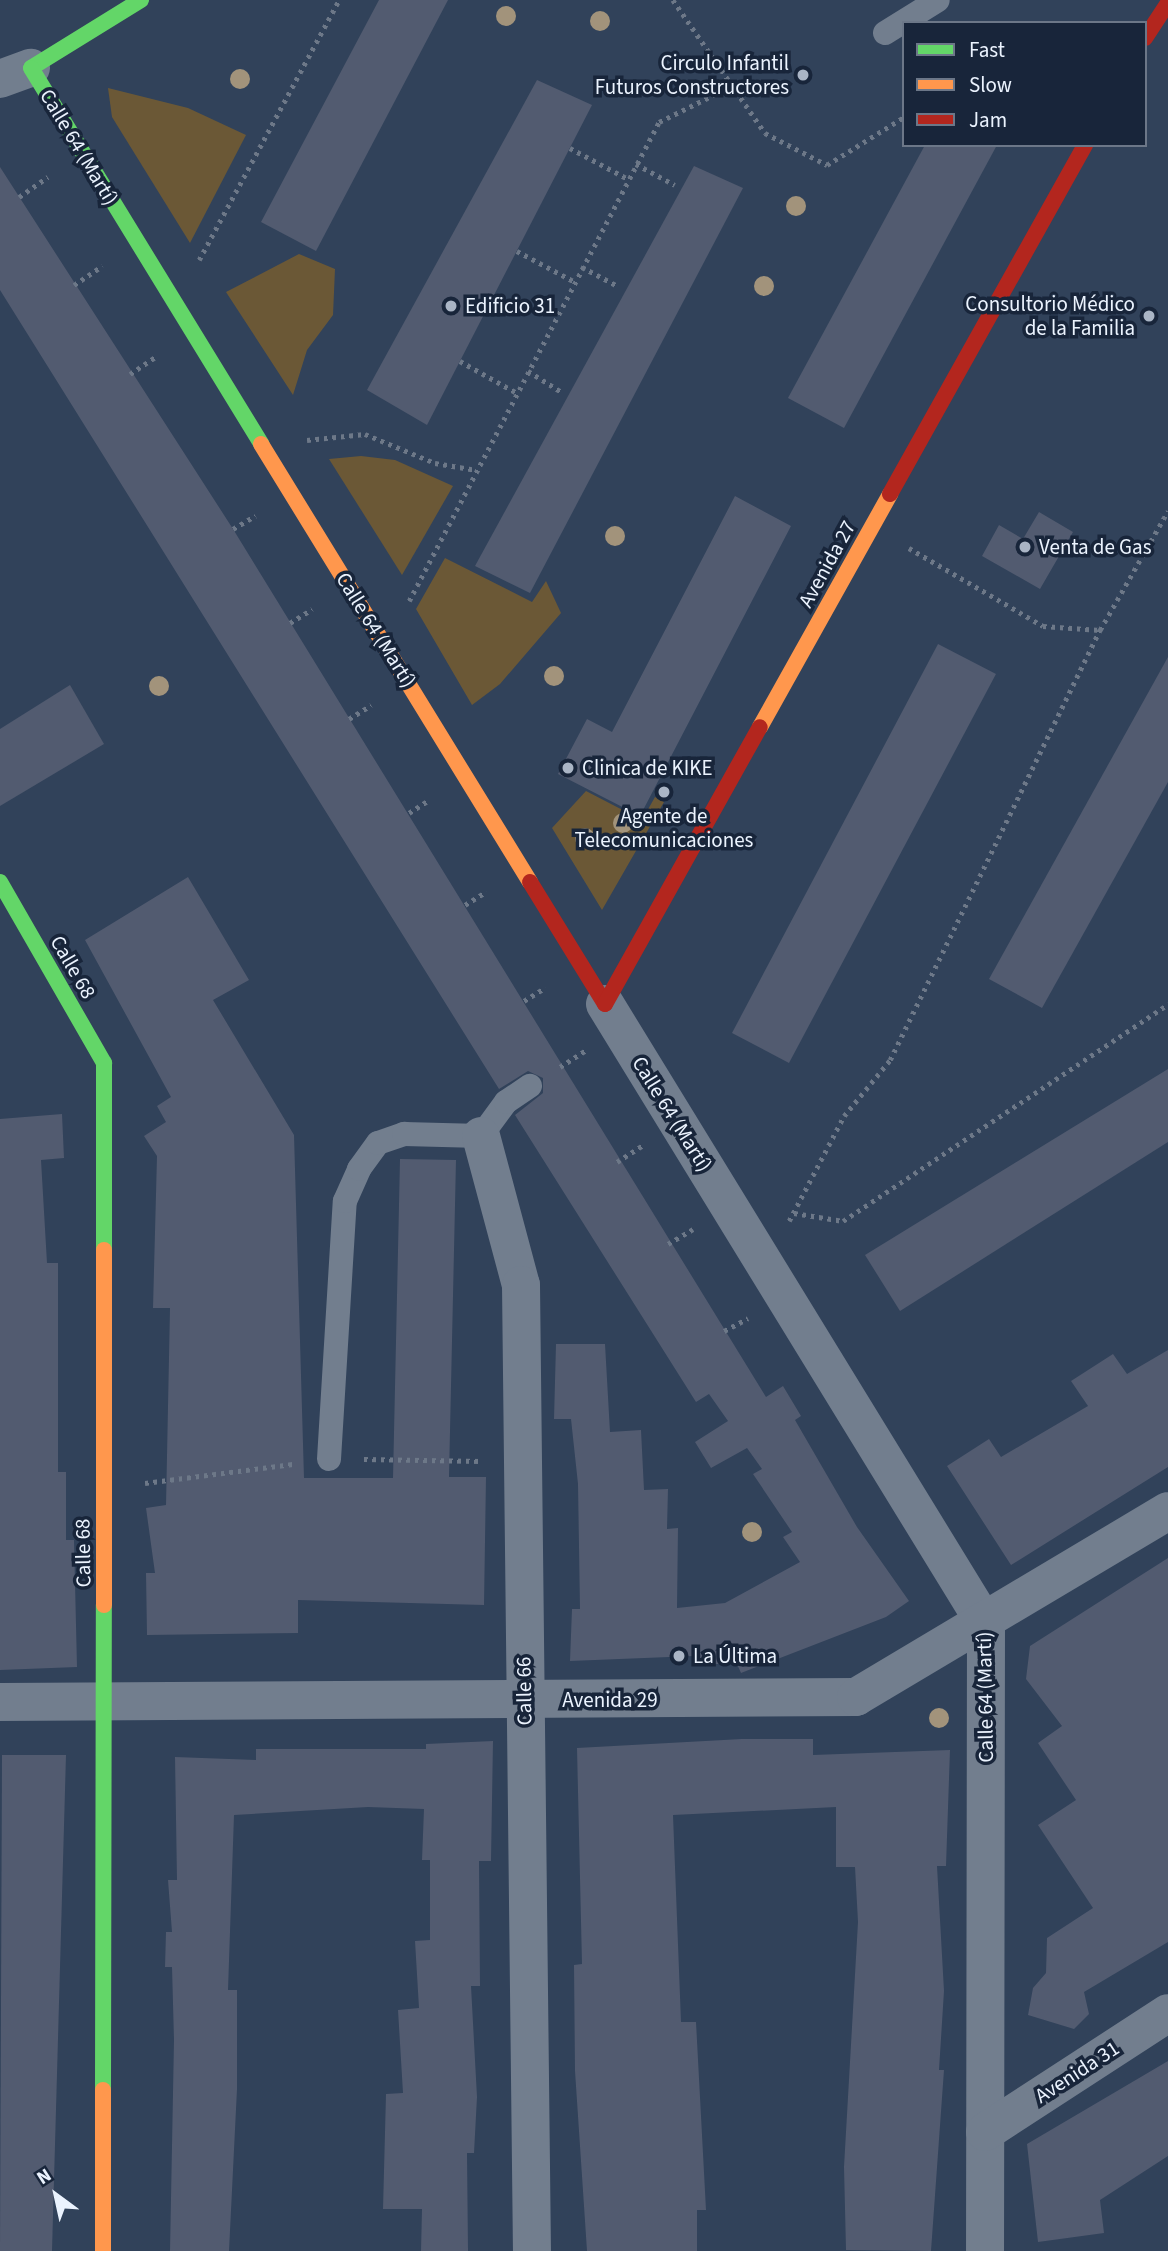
<!DOCTYPE html>
<html>
<head>
<meta charset="utf-8">
<style>
	body { margin:0 }
	#map { position:relative; width:1168px; height:2251px; overflow:hidden; background:#31425a; font-family:"Source Sans 3",sans-serif }
	div>[style] { position:absolute }
	[style*='--x'] { left:calc(var(--x)*1px); top:calc(var(--y)*1px); width:calc(var(--w)*1px); rotate:calc(var(--a)*1deg) }
	.green>* { inset:0; background:#6b5836 }
	.building>* { inset:0; background:#525b70 }
	.path>* { height:4.5px; margin-top:-2.25px; transform-origin:0; background:repeating-linear-gradient(90deg,#6d7888 0 3.5px,transparent 0 8.5px) }
	.lane>* { height:24px; margin:-12px; padding:0 12px; transform-origin:12px; border-radius:12px; background:#727e8e }
	.street>* { height:38px; margin:-19px; padding:0 19px; transform-origin:19px; border-radius:19px; background:#727e8e }
	.fast>* { height:16px; margin:-8px; padding:0 8px; transform-origin:8px; border-radius:8px; background:#63d668 }
	.slow>* { height:16px; margin:-8px; padding:0 8px; transform-origin:8px; border-radius:8px; background:#ff974d }
	.jam>* { height:16px; margin:-8px; padding:0 8px; transform-origin:8px; border-radius:8px; background:#b3261e }
	.trees>* { width:20px; height:20px; margin:-10px; border-radius:50%; background:#a2937b }
	.dots>* { width:19px; height:19px; translate:-50% -50%; box-sizing:border-box; border:4px solid #18253a; border-radius:50% }
	span { translate:-50% -50%; white-space:nowrap; text-align:center; line-height:1.15; -webkit-text-stroke:7px #18253a; paint-order:stroke }
	.poi-label { font-size:21px; color:#ebf3fe }
	.right { translate:-100% -50%; text-align:right }
	.left { translate:0 -50%; text-align:left }
	.street-label { font-size:21px; color:#ebf3fe }
	.legend { position:absolute; left:902px; top:21px; width:245px; height:126px; box-sizing:border-box; background:#18253a; border:2px solid #6c7788; margin:0; padding:9px 12px; list-style:none; font-size:21px; color:#ebf3fe }
	.legend li { display:flex; align-items:center; gap:14px; height:35px }
	.legend b { width:35px; border:2px solid #6c7788 }
	.north { position:absolute; left:21px; top:2160px; width:70px; height:70px; -webkit-text-stroke:5px #18253a; paint-order:stroke; rotate:327deg; font-size:19px; font-weight:700; line-height:28px; text-align:center; color:#ebf3fe }
	.north::after { content:''; display:block; margin:auto; width:24px; height:32px; background:#ebf3fe; clip-path:polygon(50% 0,100% 100%,50% 72%,0 100%) }
</style>
</head>
<body>
<div id="map">
	<div class="green">
		<i style="clip-path:polygon(108px 88px,188px 108px,246px 135px,190px 243px,112px 117px)"></i>
		<i style="clip-path:polygon(299px 254px,335px 269px,333px 315px,307px 350px,293px 395px,226px 292px)"></i>
		<i style="clip-path:polygon(361px 456px,395px 460px,453px 486px,402px 575px,329px 459px)"></i>
		<i style="clip-path:polygon(445px 558px,532px 602px,546px 581px,561px 613px,500px 684px,472px 705px,416px 609px)"></i>
		<i style="clip-path:polygon(586px 791px,642px 820px,655px 797px,664px 802px,602px 910px,552px 828px)"></i>
	</div>
	<div class="building">
		<i style="clip-path:polygon(379px 0,448px 0,316px 251px,261px 222px)"></i>
		<i style="clip-path:polygon(537px 80px,592px 105px,427px 425px,367px 390px)"></i>
		<i style="clip-path:polygon(925px 145px,997px 145px,844px 428px,788px 398px)"></i>
		<i style="clip-path:polygon(694px 166px,743px 188px,530px 593px,475px 566px)"></i>
		<i style="clip-path:polygon(0 167px,233px 529px,766px 1397px,783px 1386px,801px 1416px,795px 1420px,857px 1527px,909px 1601px,886px 1617px,741px 1673px,737px 1664px,697px 1664px,694px 1656px,570px 1661px,572px 1609px,580px 1609px,578px 1484px,571px 1419px,554px 1419px,556px 1344px,605px 1344px,610px 1432px,641px 1430px,644px 1490px,668px 1489px,667px 1529px,678px 1528px,677px 1608px,725px 1603px,800px 1562px,783px 1537px,792px 1532px,753px 1474px,762px 1469px,747px 1448px,711px 1468px,695px 1442px,728px 1421px,709px 1394px,696px 1402px,515px 1115px,543px 1093px,543px 1078px,528px 1071px,499px 1089px,0 290px)"></i>
		<i style="clip-path:polygon(735px 496px,791px 526px,640px 816px,558px 774px,587px 719px,612px 732px)"></i>
		<i style="clip-path:polygon(1039px 512px,1073px 532px,1040px 589px,982px 556px,999px 525px,1023px 539px)"></i>
		<i style="clip-path:polygon(938px 644px,996px 674px,789px 1063px,732px 1033px)"></i>
		<i style="clip-path:polygon(1168px 657px,1168px 782px,1042px 1008px,989px 979px)"></i>
		<i style="clip-path:polygon(70px 685px,104px 744px,0 806px,0 729px)"></i>
		<i style="clip-path:polygon(188px 877px,249px 980px,213px 1000px,294px 1135px,304px 1478px,393px 1478px,400px 1159px,456px 1160px,449px 1477px,486px 1477px,484px 1605px,298px 1600px,298px 1633px,147px 1635px,146px 1573px,155px 1573px,146px 1508px,166px 1505px,170px 1308px,153px 1308px,157px 1156px,144px 1136px,166px 1122px,157px 1106px,171px 1097px,85px 940px)"></i>
		<i style="clip-path:polygon(1168px 1069px,1168px 1142px,900px 1311px,865px 1255px)"></i>
		<i style="clip-path:polygon(62px 1114px,64px 1158px,41px 1160px,47px 1263px,58px 1263px,58px 1472px,66px 1472px,66px 1540px,74px 1540px,77px 1667px,0 1670px,0 1119px)"></i>
		<i style="clip-path:polygon(1168px 1350px,1168px 1467px,1011px 1565px,947px 1466px,989px 1439px,1001px 1457px,1088px 1406px,1071px 1381px,1113px 1354px,1127px 1374px)"></i>
		<i style="clip-path:polygon(1168px 1558px,1168px 1942px,1084px 1992px,1089px 2014px,1074px 2029px,1028px 2015px,1033px 1988px,1046px 1973px,1047px 1938px,1093px 1908px,1038px 1825px,1076px 1800px,1038px 1743px,1062px 1726px,1026px 1679px,1030px 1646px)"></i>
		<i style="clip-path:polygon(742px 1739px,813px 1739px,813px 1755px,950px 1750px,946px 1866px,937px 1866px,944px 1991px,939px 2070px,944px 2070px,931px 2251px,846px 2250px,844px 2167px,858px 1922px,855px 1867px,836px 1867px,836px 1807px,673px 1815px,681px 2022px,696px 2022px,706px 2210px,697px 2210px,697px 2251px,587px 2251px,575px 2071px,574px 1965px,582px 1964px,577px 1748px)"></i>
		<i style="clip-path:polygon(493px 1741px,491px 1861px,479px 1861px,480px 1986px,471px 1986px,477px 2097px,474px 2153px,467px 2153px,468px 2251px,421px 2251px,422px 2209px,383px 2209px,386px 2094px,403px 2093px,398px 2010px,419px 2008px,415px 1941px,430px 1940px,430px 1860px,422px 1860px,424px 1809px,368px 1807px,234px 1815px,228px 1990px,237px 1990px,237px 2089px,229px 2251px,170px 2251px,174px 2040px,172px 1967px,165px 1967px,166px 1932px,172px 1932px,168px 1880px,177px 1880px,175px 1757px,256px 1760px,256px 1749px,426px 1749px,426px 1744px)"></i>
		<i style="clip-path:polygon(2px 1755px,66px 1755px,52px 2251px,0 2251px)"></i>
		<i style="clip-path:polygon(1168px 2061px,1168px 2156px,1100px 2200px,1104px 2233px,1038px 2242px,1027px 2144px)"></i>
	</div>
	<div class="path">
		<i style="--x:673;--y:0;--w:162;--a:55.3"></i>
		<i style="--x:765;--y:133;--w:70;--a:27.3"></i>
		<i style="--x:827;--y:165;--w:91;--a:-31.9"></i>
		<i style="--x:570;--y:148;--w:66;--a:28.1"></i>
		<i style="--x:636;--y:164;--w:44;--a:28.3"></i>
		<i style="--x:19;--y:197;--w:35;--a:-35"></i>
		<i style="--x:517;--y:251;--w:66;--a:28.1"></i>
		<i style="--x:199;--y:260;--w:295;--a:-61.7"></i>
		<i style="--x:582;--y:267;--w:40;--a:28"></i>
		<i style="--x:74;--y:285;--w:34;--a:-34"></i>
		<i style="--x:460;--y:361;--w:65;--a:29.3"></i>
		<i style="--x:528;--y:371;--w:39;--a:32"></i>
		<i style="--x:130;--y:374;--w:32;--a:-34"></i>
		<i style="--x:307;--y:440;--w:58;--a:-5.9"></i>
		<i style="--x:365;--y:434;--w:76;--a:22.5"></i>
		<i style="--x:435;--y:463;--w:42;--a:9.7"></i>
		<i style="--x:233;--y:529;--w:26;--a:-31"></i>
		<i style="--x:909;--y:548;--w:155;--a:30.2"></i>
		<i style="--x:1043;--y:626;--w:57;--a:4"></i>
		<i style="--x:409;--y:601;--w:540;--a:-62.44"></i>
		<i style="--x:659;--y:122;--w:81;--a:-26.3"></i>
		<i style="--x:290;--y:623;--w:26;--a:-32"></i>
		<i style="--x:349;--y:719;--w:26;--a:-32"></i>
		<i style="--x:409;--y:813;--w:24;--a:-33"></i>
		<i style="--x:465;--y:905;--w:25;--a:-32"></i>
		<i style="--x:524;--y:1001;--w:25;--a:-32"></i>
		<i style="--x:560;--y:1067;--w:30;--a:-33"></i>
		<i style="--x:617;--y:1162;--w:30;--a:-33"></i>
		<i style="--x:794;--y:1213;--w:50;--a:9.3"></i>
		<i style="--x:843;--y:1221;--w:391;--a:-33.7"></i>
		<i style="--x:789;--y:1221;--w:119;--a:-62.4"></i>
		<i style="--x:844;--y:1116;--w:72;--a:-50.6"></i>
		<i style="--x:890;--y:1060;--w:479;--a:-64"></i>
		<i style="--x:1100;--y:630;--w:137;--a:-60.3"></i>
		<i style="--x:668;--y:1244;--w:29;--a:-31"></i>
		<i style="--x:724;--y:1331;--w:27;--a:-28"></i>
		<i style="--x:364;--y:1459;--w:117;--a:1"></i>
		<i style="--x:145;--y:1483;--w:149;--a:-7.3"></i>
	</div>
	<div class="lane">
		<i style="--x:885;--y:33;--w:62;--a:-31.9"></i>
		<i style="--x:329;--y:1459;--w:258;--a:-86.5"></i>
		<i style="--x:345;--y:1201;--w:35;--a:-66"></i>
		<i style="--x:359;--y:1169;--w:32;--a:-54"></i>
		<i style="--x:378;--y:1143;--w:28;--a:-19"></i>
		<i style="--x:404;--y:1134;--w:77;--a:1.5"></i>
		<i style="--x:481;--y:1136;--w:42;--a:-53.7"></i>
		<i style="--x:506;--y:1102;--w:29;--a:-34"></i>
	</div>
	<div class="street">
		<i style="--x:0;--y:79;--w:33;--a:-20"></i>
		<i style="--x:605;--y:1004;--w:729;--a:58.47"></i>
		<i style="--x:986;--y:1625;--w:626;--a:90.09"></i>
		<i style="--x:481;--y:1136;--w:154;--a:75"></i>
		<i style="--x:521;--y:1285;--w:966;--a:89.35"></i>
		<i style="--x:0;--y:1702;--w:856;--a:-0.33"></i>
		<i style="--x:856;--y:1697;--w:363;--a:-30.8"></i>
		<i style="--x:985;--y:2132;--w:218;--a:-33"></i>
	</div>
	<div class="fast">
		<i style="--x:141;--y:0;--w:129;--a:148.3"></i>
		<i style="--x:31;--y:68;--w:441;--a:58.5"></i>
		<i style="--x:0;--y:882;--w:209;--a:60.1"></i>
		<i style="--x:104;--y:1063;--w:187;--a:90"></i>
		<i style="--x:103;--y:2090;--w:485;--a:-89.9"></i>
	</div>
	<div class="slow">
		<i style="--x:261;--y:444;--w:514;--a:58.44"></i>
		<i style="--x:760;--y:727;--w:267;--a:-60.8"></i>
		<i style="--x:104;--y:1605;--w:355;--a:-90"></i>
		<i style="--x:103;--y:2251;--w:161;--a:-90"></i>
	</div>
	<div class="jam">
		<i style="--x:1145;--y:38;--w:42;--a:-56.7"></i>
		<i style="--x:890;--y:494;--w:400;--a:-60.8"></i>
		<i style="--x:530;--y:882;--w:143;--a:58.4"></i>
		<i style="--x:605;--y:1004;--w:317;--a:-60.8"></i>
	</div>
	<div class="trees">
		<i style="left:506px;top:16px"></i>
		<i style="left:600px;top:21px"></i>
		<i style="left:240px;top:79px"></i>
		<i style="left:796px;top:206px"></i>
		<i style="left:764px;top:286px"></i>
		<i style="left:615px;top:536px"></i>
		<i style="left:554px;top:676px"></i>
		<i style="left:159px;top:686px"></i>
		<i style="left:623px;top:823px"></i>
		<i style="left:585px;top:838px"></i>
		<i style="left:752px;top:1532px"></i>
		<i style="left:939px;top:1718px"></i>
	</div>
	<div class="dots">
		<i style="left:803px;top:75px;background:#aab5c5"></i>
		<i style="left:451px;top:306px;background:#aab5c5"></i>
		<i style="left:1149px;top:316px;background:#aab5c5"></i>
		<i style="left:1025px;top:547px;background:#aab5c5"></i>
		<i style="left:568px;top:768px;background:#aab5c5"></i>
		<i style="left:664px;top:792px;background:#aab5c5"></i>
		<i style="left:679px;top:1656px;background:#aab5c5"></i>
	</div>
	<div class="poi-label">
		<span class="right" style="left:789px;top:75px">Circulo Infantil<br>Futuros Constructores</span>
		<span class="right" style="left:1135px;top:316px">Consultorio Médico<br>de la Familia</span>
		<span class="left" style="left:465px;top:306px">Edificio 31</span>
		<span class="left" style="left:1039px;top:547px">Venta de Gas</span>
		<span class="left" style="left:582px;top:768px">Clinica de KIKE</span>
		<span style="left:664px;top:828px">Agente de<br>Telecomunicaciones</span>
		<span class="left" style="left:693px;top:1656px">La Última</span>
	</div>
	<div class="street-label">
		<span style="left:79px;top:147px;rotate:59deg">Calle 64 (Martí)</span>
		<span style="left:827px;top:564px;rotate:-61deg">Avenida 27</span>
		<span style="left:376px;top:630px;rotate:58deg">Calle 64 (Martí)</span>
		<span style="left:73px;top:967px;rotate:60deg">Calle 68</span>
		<span style="left:672px;top:1114px;rotate:58deg">Calle 64 (Martí)</span>
		<span style="left:83px;top:1553px;rotate:-91deg">Calle 68</span>
		<span style="left:524px;top:1691px;rotate:-91deg">Calle 66</span>
		<span style="left:985px;top:1697px;rotate:-91deg">Calle 64 (Martí)</span>
		<span style="left:610px;top:1700px">Avenida 29</span>
		<span style="left:1077px;top:2072px;rotate:-33deg">Avenida 31</span>
	</div>
	<ul class="legend">
	<li><b style="height:9px;background:#63d668"></b>Fast</li>
	<li><b style="height:9px;background:#ff974d"></b>Slow</li>
	<li><b style="height:9px;background:#b3261e"></b>Jam</li>
	</ul>
	<div class="north">N</div>
</div>
</body>
</html>
